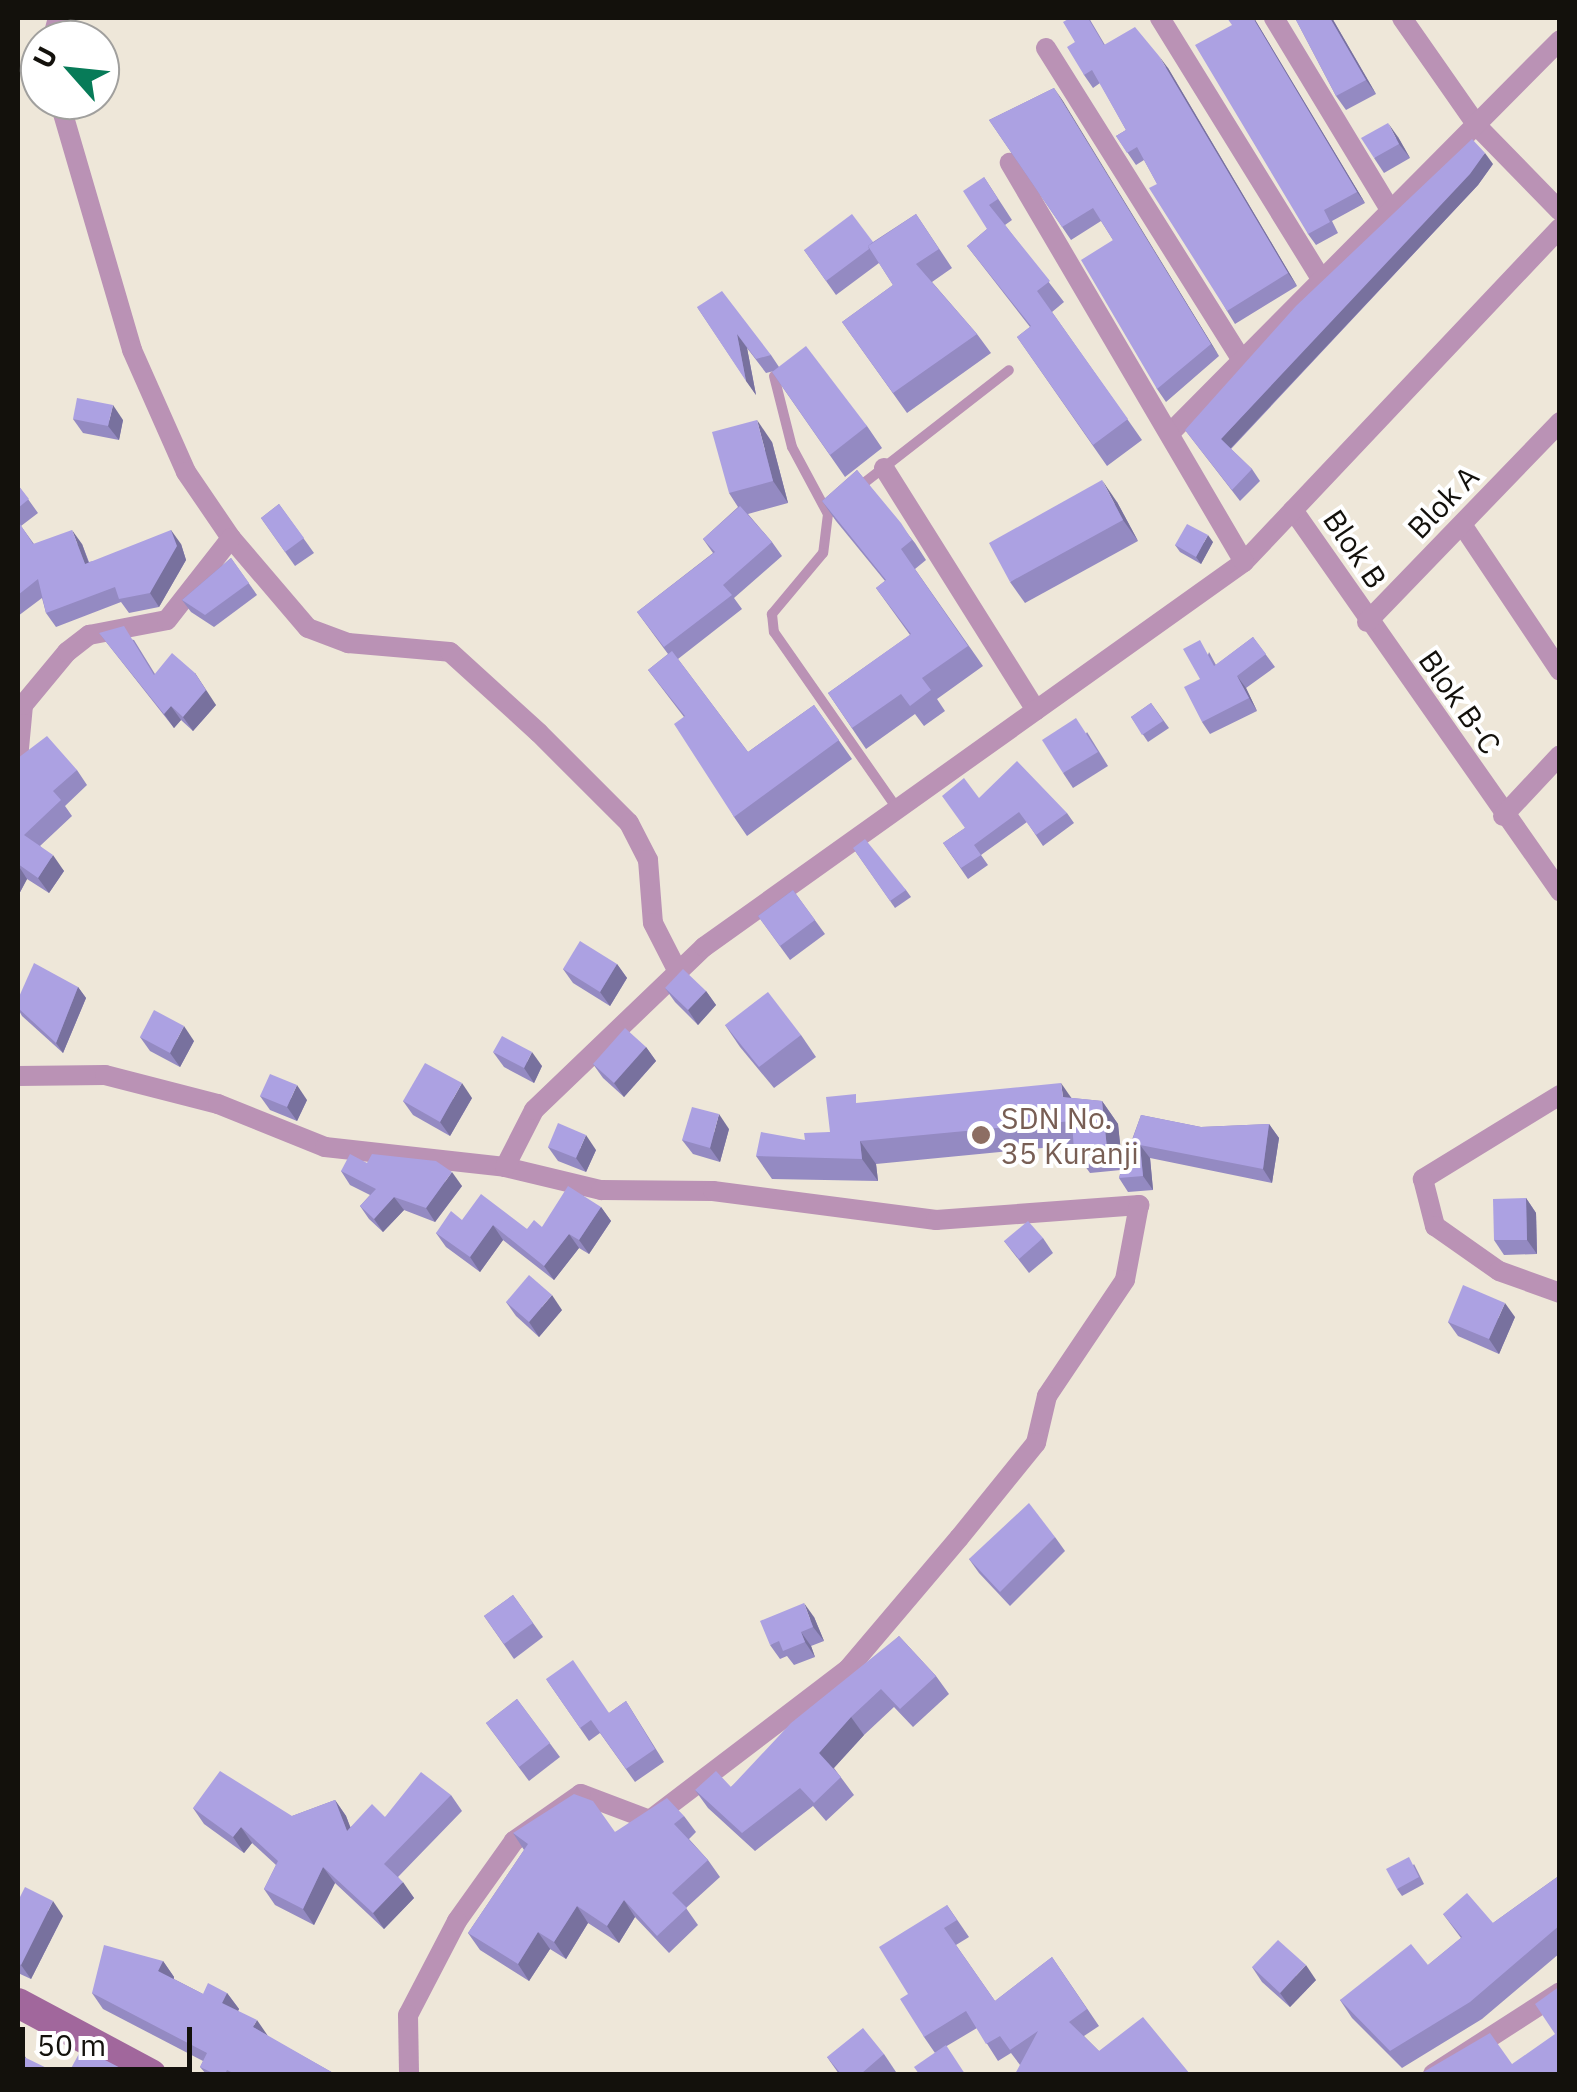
<!DOCTYPE html>
<html>
<head>
<meta charset="utf-8">
<style>
	body { margin:0 }
	#map { position:relative; width:1577px; height:2092px; overflow:hidden; background:#eee7d9; font-family:"IBM Plex Sans",sans-serif }
	div>[style] { position:absolute }
	[style*='--x'] { left:calc(var(--x)*1px); top:calc(var(--y)*1px); width:calc(var(--w)*1px); rotate:calc(var(--a)*1deg) }
	.lane>* { height:10px; margin:-5px; padding:0 5px; transform-origin:5px; border-radius:5px; background:#ba92b5 }
	.street>* { height:20px; margin:-10px; padding:0 10px; transform-origin:10px; border-radius:10px; background:#ba92b5 }
	.secondary>* { height:30px; margin:-15px; padding:0 15px; transform-origin:15px; border-radius:15px; background:#a1679c }
	.wall>* { inset:0; background:#948ac2 }
	.shaded-wall>* { inset:0; background:#78719e }
	.building>* { inset:0; background:#aca1e2 }
	.dots>* { width:28px; height:28px; translate:-50% -50%; box-sizing:border-box; border:5px solid #fff; border-radius:50% }
	span { translate:-50% -50%; white-space:nowrap; text-align:center; line-height:1.15; -webkit-text-stroke:8px #fff; paint-order:stroke }
	.street-label { font-size:30px; color:#13110c }
	.education-label { font-size:30px; color:#785e54 }
	.left { translate:0 -50%; text-align:left }
	.frame { position:absolute; inset:0; border:20px solid #13110c; pointer-events:none }
	.north { position:absolute; left:20px; top:20px; width:100px; height:100px; box-sizing:border-box; background:#fff; border:2px solid #a1a09e; border-radius:50%; rotate:297deg; font-size:28px; font-weight:700; line-height:40px; text-align:center; color:#13110c }
	.north::after { content:''; display:block; margin:auto; width:35px; height:45px; background:#077b58; clip-path:polygon(50% 0,100% 100%,50% 72%,0 100%) }
	.scale { position:absolute; left:20px; top:2027px; width:172px; height:45px; box-sizing:border-box; border:5px solid #13110c; border-top:0; padding-left:12px; font-size:30px; line-height:35px; white-space:nowrap; color:#13110c; -webkit-text-stroke:8px #fff; paint-order:stroke }
</style>
</head>
<body>
<div id="map">
	<div class="lane">
		<i style="--x:774;--y:376;--w:73;--a:75.8"></i>
		<i style="--x:792;--y:447;--w:76;--a:61.8"></i>
		<i style="--x:855;--y:490;--w:195;--a:-37.9"></i>
		<i style="--x:839;--y:504;--w:15;--a:138"></i>
		<i style="--x:828;--y:514;--w:39;--a:97"></i>
		<i style="--x:823;--y:553;--w:80;--a:129.9"></i>
		<i style="--x:772;--y:614;--w:18;--a:84"></i>
		<i style="--x:774;--y:632;--w:215;--a:55.1"></i>
	</div>
	<div class="street">
		<i style="--x:1160;--y:18;--w:307;--a:58.3"></i>
		<i style="--x:1274;--y:18;--w:226;--a:58.8"></i>
		<i style="--x:1402;--y:18;--w:133;--a:55.1"></i>
		<i style="--x:1478;--y:127;--w:117;--a:45.7"></i>
		<i style="--x:52;--y:40;--w:23;--a:-75"></i>
		<i style="--x:1046;--y:48;--w:371;--a:57.9"></i>
		<i style="--x:59;--y:100;--w:260;--a:73.7"></i>
		<i style="--x:132;--y:350;--w:133;--a:66.1"></i>
		<i style="--x:186;--y:472;--w:80;--a:55.7"></i>
		<i style="--x:231;--y:538;--w:118;--a:49.5"></i>
		<i style="--x:308;--y:628;--w:43;--a:20.6"></i>
		<i style="--x:348;--y:643;--w:102;--a:5"></i>
		<i style="--x:450;--y:652;--w:120;--a:42.3"></i>
		<i style="--x:539;--y:733;--w:127;--a:45"></i>
		<i style="--x:629;--y:823;--w:42;--a:62.8"></i>
		<i style="--x:648;--y:860;--w:63;--a:85.5"></i>
		<i style="--x:653;--y:923;--w:53;--a:62.9"></i>
		<i style="--x:1171;--y:432;--w:552;--a:-45.22"></i>
		<i style="--x:884;--y:468;--w:286;--a:57.9"></i>
		<i style="--x:1293;--y:510;--w:466;--a:55"></i>
		<i style="--x:1463;--y:526;--w:174;--a:56.2"></i>
		<i style="--x:1244;--y:562;--w:460;--a:-46.6"></i>
		<i style="--x:1367;--y:622;--w:278;--a:-46"></i>
		<i style="--x:18;--y:759;--w:54;--a:-84.7"></i>
		<i style="--x:23;--y:705;--w:69;--a:-50.3"></i>
		<i style="--x:67;--y:652;--w:28;--a:-38"></i>
		<i style="--x:89;--y:635;--w:79;--a:-10.9"></i>
		<i style="--x:167;--y:620;--w:104;--a:-52"></i>
		<i style="--x:1503;--y:816;--w:83;--a:-46.9"></i>
		<i style="--x:18;--y:1076;--w:87;--a:-0.7"></i>
		<i style="--x:105;--y:1075;--w:117;--a:14.4"></i>
		<i style="--x:218;--y:1104;--w:115;--a:21.9"></i>
		<i style="--x:325;--y:1147;--w:181;--a:6.3"></i>
		<i style="--x:505;--y:1167;--w:99;--a:13.5"></i>
		<i style="--x:601;--y:1190;--w:112;--a:0.5"></i>
		<i style="--x:713;--y:1191;--w:225;--a:7.4"></i>
		<i style="--x:936;--y:1220;--w:204;--a:-4.2"></i>
		<i style="--x:1139;--y:1205;--w:76;--a:100.6"></i>
		<i style="--x:1125;--y:1280;--w:140;--a:123.9"></i>
		<i style="--x:1047;--y:1396;--w:48;--a:103.2"></i>
		<i style="--x:1036;--y:1443;--w:122;--a:129"></i>
		<i style="--x:959;--y:1538;--w:172;--a:130.3"></i>
		<i style="--x:848;--y:1669;--w:249;--a:142.7"></i>
		<i style="--x:650;--y:1820;--w:74;--a:-159.4"></i>
		<i style="--x:581;--y:1794;--w:82;--a:145"></i>
		<i style="--x:514;--y:1841;--w:98;--a:125.5"></i>
		<i style="--x:457;--y:1921;--w:106;--a:117.5"></i>
		<i style="--x:408;--y:2015;--w:59;--a:89"></i>
		<i style="--x:1560;--y:1095;--w:161;--a:148.5"></i>
		<i style="--x:1423;--y:1179;--w:49;--a:75.7"></i>
		<i style="--x:1435;--y:1226;--w:78;--a:35.1"></i>
		<i style="--x:1499;--y:1271;--w:65;--a:19.8"></i>
		<i style="--x:505;--y:1167;--w:64;--a:-63"></i>
		<i style="--x:534;--y:1110;--w:236;--a:-43.8"></i>
		<i style="--x:704;--y:947;--w:663;--a:-35.49"></i>
		<i style="--x:1244;--y:562;--w:463;--a:-120.4"></i>
		<i style="--x:1433;--y:2074;--w:151;--a:-32.8"></i>
	</div>
	<div class="secondary">
		<i style="--x:18;--y:2003;--w:151;--a:28.1"></i>
	</div>
	<div class="wall">
		<i style="clip-path:polygon(1070px 18px,1089px 18px,1105px 45px,1168px 68px,1297px 286px,1235px 324px,1227px 311px,1144px 160px,1136px 165px,1116px 136px,1126px 130px,1100px 83px,1093px 88px,1084px 75px,1075px 42px)"></i>
		<i style="clip-path:polygon(1254px 18px,1365px 203px,1332px 221px,1338px 233px,1316px 245px,1308px 234px)"></i>
		<i style="clip-path:polygon(1295px 18px,1332px 18px,1376px 94px,1346px 110px,1336px 96px)"></i>
		<i style="clip-path:polygon(1054px 88px,1219px 356px,1166px 402px,1157px 389px,1113px 240px,1101px 221px,1071px 240px,989px 120px)"></i>
		<i style="clip-path:polygon(1398px 137px,1410px 158px,1384px 173px,1374px 158px)"></i>
		<i style="clip-path:polygon(1493px 164px,1478px 185px,1231px 449px,1252px 469px,1260px 481px,1240px 501px,1185px 430px)"></i>
		<i style="clip-path:polygon(984px 177px,1012px 220px,1005px 225px,1064px 302px,1052px 312px,1142px 440px,1107px 466px,1017px 337px,1030px 327px,967px 246px,987px 229px)"></i>
		<i style="clip-path:polygon(916px 214px,952px 268px,932px 282px,977px 334px,991px 353px,907px 413px,842px 322px,893px 285px,879px 263px,836px 295px,804px 250px,873px 242px)"></i>
		<i style="clip-path:polygon(697px 307px,771px 355px,779px 367px,867px 426px,882px 448px,845px 477px,772px 372px,774px 371px,766px 373px,747px 348px,756px 395px)"></i>
		<i style="clip-path:polygon(73px 419px,123px 420px,119px 440px,83px 433px)"></i>
		<i style="clip-path:polygon(772px 442px,788px 503px,748px 514px,772px 542px,782px 556px,734px 598px,742px 609px,678px 659px,748px 752px,814px 705px,852px 759px,747px 836px,734px 817px,684px 717px,648px 670px,668px 654px,637px 612px,713px 553px,703px 539px,738px 507px,729px 493px)"></i>
		<i style="clip-path:polygon(857px 470px,915px 543px,926px 560px,915px 569px,983px 666px,937px 699px,945px 711px,924px 726px,915px 714px,866px 749px,828px 693px,910px 635px,876px 588px,885px 581px,836px 521px,822px 501px)"></i>
		<i style="clip-path:polygon(18px 485px,38px 513px,21px 526px,34px 544px,82px 544px,89px 562px,181px 544px,186px 560px,159px 607px,129px 613px,121px 602px,56px 627px,46px 613px,42px 598px,18px 616px)"></i>
		<i style="clip-path:polygon(1117px 502px,1138px 541px,1025px 603px,1010px 582px)"></i>
		<i style="clip-path:polygon(279px 504px,314px 553px,295px 566px,261px 518px)"></i>
		<i style="clip-path:polygon(1213px 542px,1201px 564px,1180px 552px,1175px 545px)"></i>
		<i style="clip-path:polygon(231px 558px,257px 595px,214px 627px,191px 612px,182px 600px)"></i>
		<i style="clip-path:polygon(99px 633px,134px 640px,155px 674px,216px 705px,193px 731px,181px 720px,174px 728px)"></i>
		<i style="clip-path:polygon(1253px 637px,1275px 667px,1246px 688px,1257px 711px,1210px 734px,1202px 722px,1200px 679px,1209px 652px,1216px 665px)"></i>
		<i style="clip-path:polygon(1151px 703px,1169px 728px,1148px 742px,1131px 717px)"></i>
		<i style="clip-path:polygon(1087px 732px,1108px 766px,1073px 788px,1063px 773px)"></i>
		<i style="clip-path:polygon(18px 758px,77px 770px,87px 785px,65px 806px,72px 816px,40px 846px,64px 871px,49px 893px,27px 879px,18px 896px)"></i>
		<i style="clip-path:polygon(979px 798px,1067px 813px,1074px 823px,1043px 846px,1027px 822px,981px 855px,988px 865px,968px 879px,943px 843px,965px 828px)"></i>
		<i style="clip-path:polygon(853px 848px,906px 890px,911px 897px,895px 908px)"></i>
		<i style="clip-path:polygon(793px 890px,825px 934px,790px 960px,758px 916px)"></i>
		<i style="clip-path:polygon(617px 964px,627px 978px,610px 1006px,573px 983px,563px 969px)"></i>
		<i style="clip-path:polygon(78px 987px,86px 998px,63px 1053px,22px 1016px,18px 1009px,18px 999px)"></i>
		<i style="clip-path:polygon(665px 988px,706px 991px,716px 1005px,698px 1025px,675px 1002px)"></i>
		<i style="clip-path:polygon(725px 1025px,801px 1035px,816px 1057px,774px 1088px,740px 1047px)"></i>
		<i style="clip-path:polygon(140px 1037px,194px 1041px,180px 1067px,150px 1051px)"></i>
		<i style="clip-path:polygon(646px 1047px,656px 1061px,624px 1097px,603px 1078px,593px 1064px)"></i>
		<i style="clip-path:polygon(493px 1052px,542px 1066px,534px 1083px,504px 1067px)"></i>
		<i style="clip-path:polygon(260px 1096px,307px 1100px,297px 1121px,270px 1110px)"></i>
		<i style="clip-path:polygon(472px 1098px,450px 1136px,413px 1115px,403px 1101px)"></i>
		<i style="clip-path:polygon(1072px 1098px,1102px 1101px,1118px 1124px,1122px 1167px,1141px 1115px,1201px 1127px,1269px 1124px,1279px 1138px,1272px 1183px,1150px 1158px,1153px 1190px,1128px 1192px,1119px 1178px,1121px 1170px,1090px 1173px,1074px 1151px,1074px 1145px,876px 1164px,878px 1181px,772px 1179px,756px 1156px,830px 1132px,862px 1103px)"></i>
		<i style="clip-path:polygon(729px 1129px,720px 1162px,693px 1154px,682px 1140px)"></i>
		<i style="clip-path:polygon(548px 1147px,596px 1150px,586px 1172px,558px 1161px)"></i>
		<i style="clip-path:polygon(367px 1163px,462px 1186px,435px 1222px,404px 1210px,383px 1232px,369px 1219px,360px 1206px,370px 1195px,350px 1185px,341px 1171px)"></i>
		<i style="clip-path:polygon(1526px 1198px,1536px 1213px,1537px 1254px,1504px 1255px,1494px 1240px)"></i>
		<i style="clip-path:polygon(601px 1207px,611px 1221px,589px 1254px,579px 1248px,554px 1280px,503px 1240px,480px 1272px,446px 1247px,436px 1233px,462px 1220px,527px 1229px,542px 1227px)"></i>
		<i style="clip-path:polygon(1043px 1238px,1053px 1253px,1029px 1273px,1004px 1241px)"></i>
		<i style="clip-path:polygon(506px 1302px,562px 1310px,539px 1337px,516px 1316px)"></i>
		<i style="clip-path:polygon(1515px 1317px,1499px 1354px,1458px 1336px,1448px 1322px)"></i>
		<i style="clip-path:polygon(1055px 1537px,1065px 1551px,1010px 1606px,979px 1573px,969px 1559px)"></i>
		<i style="clip-path:polygon(513px 1595px,543px 1637px,514px 1659px,484px 1616px)"></i>
		<i style="clip-path:polygon(814px 1617px,824px 1641px,811px 1646px,815px 1657px,794px 1665px,787px 1656px,780px 1659px,770px 1645px)"></i>
		<i style="clip-path:polygon(899px 1636px,936px 1676px,949px 1694px,913px 1727px,894px 1707px,864px 1735px,834px 1768px,854px 1795px,826px 1821px,813px 1806px,755px 1851px,708px 1808px,695px 1790px,731px 1787px)"></i>
		<i style="clip-path:polygon(546px 1679px,609px 1713px,626px 1701px,664px 1762px,635px 1782px,600px 1733px,589px 1741px)"></i>
		<i style="clip-path:polygon(517px 1699px,560px 1757px,529px 1781px,486px 1723px)"></i>
		<i style="clip-path:polygon(451px 1795px,462px 1811px,398px 1877px,414px 1898px,384px 1929px,335px 1883px,314px 1925px,275px 1905px,264px 1889px,276px 1865px,252px 1843px,244px 1853px,204px 1824px,193px 1808px,292px 1816px,335px 1800px,346px 1816px,350px 1827px,385px 1817px)"></i>
		<i style="clip-path:polygon(684px 1816px,696px 1832px,689px 1839px,708px 1860px,720px 1877px,686px 1908px,698px 1925px,669px 1953px,635px 1917px,619px 1943px,588px 1923px,566px 1959px,550px 1949px,529px 1981px,480px 1950px,468px 1933px,524px 1850px,513px 1833px,615px 1832px)"></i>
		<i style="clip-path:polygon(1414px 1864px,1424px 1884px,1402px 1896px,1397px 1889px)"></i>
		<i style="clip-path:polygon(1560px 1875px,1560px 1953px,1482px 2019px,1402px 2068px,1352px 2018px,1340px 2000px,1428px 1965px,1461px 1938px,1443px 1914px,1493px 1923px)"></i>
		<i style="clip-path:polygon(18px 1901px,63px 1916px,31px 1979px,18px 1973px)"></i>
		<i style="clip-path:polygon(947px 1905px,969px 1937px,956px 1945px,995px 2001px,1052px 1957px,1099px 2026px,1084px 2036px,1099px 2051px,1190px 2074px,1020px 2065px,1011px 2053px,998px 2061px,977px 2028px,935px 2053px,924px 2037px,908px 1994px)"></i>
		<i style="clip-path:polygon(163px 1961px,174px 1977px,174px 1979px,203px 1994px,227px 1993px,239px 2009px,238px 2011px,267px 2036px,335px 2074px,206px 2074px,200px 2067px,203px 2061px,103px 2009px,92px 1993px)"></i>
		<i style="clip-path:polygon(1252px 1967px,1316px 1980px,1290px 2007px,1262px 1982px)"></i>
		<i style="clip-path:polygon(884px 2054px,896px 2072px,893px 2074px,839px 2074px,827px 2057px)"></i>
	</div>
	<div class="shaded-wall">
		<i style="clip-path:polygon(1253px 18px,1254px 18px,1365px 203px,1357px 192px)"></i>
		<i style="clip-path:polygon(1330px 18px,1332px 18px,1376px 94px,1366px 80px)"></i>
		<i style="clip-path:polygon(1159px 56px,1168px 68px,1297px 286px,1288px 273px)"></i>
		<i style="clip-path:polygon(1054px 88px,1063px 101px,1219px 356px,1211px 344px)"></i>
		<i style="clip-path:polygon(1388px 123px,1398px 137px,1410px 158px,1399px 144px)"></i>
		<i style="clip-path:polygon(1485px 153px,1493px 164px,1478px 185px,1229px 450px,1221px 439px)"></i>
		<i style="clip-path:polygon(737px 334px,747px 348px,756px 395px,746px 381px)"></i>
		<i style="clip-path:polygon(113px 405px,123px 420px,119px 440px,108px 426px)"></i>
		<i style="clip-path:polygon(757px 420px,772px 442px,788px 503px,773px 481px)"></i>
		<i style="clip-path:polygon(1102px 480px,1117px 502px,1138px 541px,1123px 520px)"></i>
		<i style="clip-path:polygon(72px 530px,82px 544px,94px 578px,85px 564px)"></i>
		<i style="clip-path:polygon(171px 530px,181px 544px,186px 560px,159px 607px,150px 593px)"></i>
		<i style="clip-path:polygon(1208px 535px,1213px 542px,1201px 564px,1196px 557px)"></i>
		<i style="clip-path:polygon(195px 673px,216px 705px,193px 731px,183px 717px)"></i>
		<i style="clip-path:polygon(1237px 676px,1246px 688px,1257px 711px,1249px 698px)"></i>
		<i style="clip-path:polygon(171px 706px,181px 720px,174px 728px,164px 714px)"></i>
		<i style="clip-path:polygon(53px 855px,64px 871px,49px 893px,38px 878px)"></i>
		<i style="clip-path:polygon(18px 865px,27px 879px,18px 896px)"></i>
		<i style="clip-path:polygon(617px 964px,627px 978px,610px 1006px,600px 992px)"></i>
		<i style="clip-path:polygon(78px 987px,86px 998px,63px 1053px,56px 1043px)"></i>
		<i style="clip-path:polygon(706px 991px,716px 1005px,698px 1025px,688px 1010px)"></i>
		<i style="clip-path:polygon(184px 1026px,194px 1041px,180px 1067px,170px 1053px)"></i>
		<i style="clip-path:polygon(646px 1047px,656px 1061px,624px 1097px,614px 1083px)"></i>
		<i style="clip-path:polygon(532px 1052px,542px 1066px,534px 1083px,524px 1068px)"></i>
		<i style="clip-path:polygon(462px 1083px,472px 1098px,450px 1136px,440px 1122px)"></i>
		<i style="clip-path:polygon(1061px 1083px,1077px 1106px,1063px 1097px)"></i>
		<i style="clip-path:polygon(297px 1085px,307px 1100px,297px 1121px,287px 1107px)"></i>
		<i style="clip-path:polygon(1102px 1101px,1118px 1124px,1123px 1170px,1107px 1148px)"></i>
		<i style="clip-path:polygon(719px 1114px,729px 1129px,720px 1162px,710px 1148px)"></i>
		<i style="clip-path:polygon(1269px 1124px,1279px 1138px,1272px 1183px,1263px 1169px)"></i>
		<i style="clip-path:polygon(586px 1135px,596px 1150px,586px 1172px,576px 1158px)"></i>
		<i style="clip-path:polygon(860px 1141px,876px 1164px,878px 1181px,862px 1159px)"></i>
		<i style="clip-path:polygon(1140px 1145px,1150px 1158px,1153px 1190px,1143px 1176px)"></i>
		<i style="clip-path:polygon(452px 1172px,462px 1186px,435px 1222px,426px 1208px)"></i>
		<i style="clip-path:polygon(394px 1197px,404px 1210px,383px 1232px,374px 1219px)"></i>
		<i style="clip-path:polygon(1526px 1198px,1536px 1213px,1537px 1254px,1527px 1240px)"></i>
		<i style="clip-path:polygon(601px 1207px,611px 1221px,589px 1254px,579px 1240px)"></i>
		<i style="clip-path:polygon(493px 1225px,503px 1240px,480px 1272px,470px 1257px)"></i>
		<i style="clip-path:polygon(569px 1234px,579px 1248px,554px 1280px,544px 1266px)"></i>
		<i style="clip-path:polygon(552px 1295px,562px 1310px,539px 1337px,529px 1322px)"></i>
		<i style="clip-path:polygon(1505px 1303px,1515px 1317px,1499px 1354px,1489px 1339px)"></i>
		<i style="clip-path:polygon(804px 1603px,814px 1617px,824px 1641px,813px 1627px)"></i>
		<i style="clip-path:polygon(801px 1632px,811px 1646px,815px 1657px,805px 1642px)"></i>
		<i style="clip-path:polygon(851px 1717px,864px 1735px,831px 1771px,819px 1753px)"></i>
		<i style="clip-path:polygon(335px 1800px,346px 1816px,358px 1847px,347px 1831px)"></i>
		<i style="clip-path:polygon(241px 1827px,252px 1843px,244px 1853px,233px 1837px)"></i>
		<i style="clip-path:polygon(323px 1867px,335px 1883px,314px 1925px,303px 1909px)"></i>
		<i style="clip-path:polygon(403px 1882px,414px 1898px,384px 1929px,373px 1913px)"></i>
		<i style="clip-path:polygon(624px 1900px,635px 1917px,619px 1943px,607px 1926px)"></i>
		<i style="clip-path:polygon(53px 1901px,63px 1916px,31px 1979px,21px 1965px)"></i>
		<i style="clip-path:polygon(577px 1906px,588px 1923px,566px 1959px,554px 1942px)"></i>
		<i style="clip-path:polygon(538px 1932px,550px 1949px,529px 1981px,518px 1964px)"></i>
		<i style="clip-path:polygon(163px 1961px,174px 1977px,170px 1988px,158px 1971px)"></i>
		<i style="clip-path:polygon(1306px 1965px,1316px 1980px,1290px 2007px,1280px 1993px)"></i>
		<i style="clip-path:polygon(227px 1993px,239px 2009px,234px 2019px,222px 2003px)"></i>
		<i style="clip-path:polygon(257px 2020px,268px 2036px,253px 2027px)"></i>
		<i style="clip-path:polygon(18px 2045px,26px 2058px,18px 2060px)"></i>
	</div>
	<div class="building">
		<i style="clip-path:polygon(1070px 18px,1088px 18px,1104px 45px,1135px 27px,1159px 56px,1288px 273px,1227px 311px,1149px 188px,1157px 184px,1137px 147px,1127px 153px,1116px 136px,1126px 130px,1092px 70px,1084px 75px,1067px 47px,1075px 42px,1063px 22px)"></i>
		<i style="clip-path:polygon(1227px 18px,1253px 18px,1357px 192px,1324px 210px,1330px 222px,1308px 234px,1195px 45px,1232px 25px)"></i>
		<i style="clip-path:polygon(1295px 18px,1330px 18px,1366px 80px,1336px 96px)"></i>
		<i style="clip-path:polygon(1054px 88px,1211px 344px,1157px 389px,1081px 260px,1113px 240px,1093px 208px,1062px 227px,989px 120px)"></i>
		<i style="clip-path:polygon(1388px 123px,1399px 144px,1374px 158px,1361px 138px)"></i>
		<i style="clip-path:polygon(1472px 139px,1485px 153px,1470px 174px,1221px 439px,1252px 469px,1232px 490px,1185px 430px,1296px 306px)"></i>
		<i style="clip-path:polygon(984px 177px,998px 199px,989px 205px,1050px 281px,1037px 291px,1128px 419px,1093px 445px,1017px 337px,1031px 326px,967px 246px,987px 229px,963px 191px)"></i>
		<i style="clip-path:polygon(852px 214px,873px 242px,868px 246px,869px 249px,826px 281px,804px 250px)"></i>
		<i style="clip-path:polygon(916px 214px,939px 249px,916px 264px,977px 334px,893px 393px,842px 322px,893px 285px,868px 246px)"></i>
		<i style="clip-path:polygon(722px 291px,771px 355px,756px 359px,737px 334px,746px 381px,697px 307px)"></i>
		<i style="clip-path:polygon(806px 346px,867px 426px,830px 455px,772px 372px)"></i>
		<i style="clip-path:polygon(77px 398px,113px 405px,108px 426px,73px 419px)"></i>
		<i style="clip-path:polygon(757px 420px,773px 481px,729px 493px,712px 432px)"></i>
		<i style="clip-path:polygon(857px 470px,901px 523px,912px 540px,901px 549px,968px 646px,922px 678px,931px 690px,910px 706px,901px 694px,852px 728px,828px 693px,911px 634px,876px 588px,886px 580px,822px 501px)"></i>
		<i style="clip-path:polygon(1102px 480px,1123px 520px,1010px 582px,989px 543px)"></i>
		<i style="clip-path:polygon(18px 485px,29px 499px,18px 508px)"></i>
		<i style="clip-path:polygon(279px 504px,304px 538px,285px 552px,261px 518px)"></i>
		<i style="clip-path:polygon(740px 506px,772px 542px,723px 585px,732px 595px,664px 647px,637px 612px,715px 552px,703px 539px)"></i>
		<i style="clip-path:polygon(18px 521px,33px 544px,72px 530px,85px 564px,171px 530px,177px 546px,150px 593px,119px 599px,115px 587px,46px 613px,38px 579px,18px 595px)"></i>
		<i style="clip-path:polygon(1187px 524px,1208px 535px,1196px 557px,1175px 545px)"></i>
		<i style="clip-path:polygon(231px 558px,249px 583px,205px 615px,182px 600px)"></i>
		<i style="clip-path:polygon(124px 626px,154px 675px,172px 653px,195px 673px,206px 690px,183px 717px,171px 706px,164px 714px,99px 633px)"></i>
		<i style="clip-path:polygon(1253px 637px,1266px 654px,1237px 676px,1249px 698px,1202px 722px,1184px 687px,1200px 679px,1183px 649px,1200px 640px,1214px 666px)"></i>
		<i style="clip-path:polygon(672px 651px,748px 752px,814px 705px,839px 740px,734px 817px,674px 724px,685px 716px,648px 670px)"></i>
		<i style="clip-path:polygon(1151px 703px,1163px 721px,1142px 735px,1131px 717px)"></i>
		<i style="clip-path:polygon(1076px 718px,1098px 752px,1063px 773px,1042px 740px)"></i>
		<i style="clip-path:polygon(47px 736px,77px 770px,53px 791px,61px 800px,24px 835px,53px 855px,38px 878px,18px 864px,18px 758px)"></i>
		<i style="clip-path:polygon(1017px 761px,1067px 813px,1036px 835px,1019px 812px,974px 845px,981px 855px,961px 868px,943px 843px,965px 828px,942px 796px,964px 778px,979px 798px)"></i>
		<i style="clip-path:polygon(865px 839px,906px 890px,890px 901px,853px 848px)"></i>
		<i style="clip-path:polygon(793px 890px,815px 920px,780px 946px,758px 916px)"></i>
		<i style="clip-path:polygon(580px 941px,617px 964px,600px 992px,563px 969px)"></i>
		<i style="clip-path:polygon(34px 963px,78px 987px,56px 1043px,18px 1008px,18px 999px)"></i>
		<i style="clip-path:polygon(683px 969px,706px 991px,688px 1010px,665px 988px)"></i>
		<i style="clip-path:polygon(768px 992px,801px 1035px,759px 1067px,725px 1025px)"></i>
		<i style="clip-path:polygon(154px 1010px,184px 1026px,170px 1053px,140px 1037px)"></i>
		<i style="clip-path:polygon(625px 1028px,646px 1047px,614px 1083px,593px 1064px)"></i>
		<i style="clip-path:polygon(502px 1036px,532px 1052px,524px 1068px,493px 1052px)"></i>
		<i style="clip-path:polygon(425px 1063px,462px 1083px,440px 1122px,403px 1101px)"></i>
		<i style="clip-path:polygon(270px 1074px,297px 1085px,287px 1107px,260px 1096px)"></i>
		<i style="clip-path:polygon(1061px 1083px,1063px 1097px,1102px 1101px,1107px 1148px,1074px 1151px,1072px 1121px,860px 1141px,862px 1159px,756px 1156px,761px 1132px,805px 1140px,804px 1133px,830px 1132px,826px 1097px,856px 1094px,856px 1103px)"></i>
		<i style="clip-path:polygon(692px 1107px,719px 1114px,710px 1148px,682px 1140px)"></i>
		<i style="clip-path:polygon(1141px 1115px,1201px 1127px,1269px 1124px,1263px 1169px,1140px 1145px,1143px 1176px,1119px 1178px)"></i>
		<i style="clip-path:polygon(558px 1123px,586px 1135px,576px 1158px,548px 1147px)"></i>
		<i style="clip-path:polygon(350px 1154px,367px 1163px,372px 1154px,436px 1161px,452px 1172px,426px 1208px,394px 1197px,374px 1219px,360px 1206px,376px 1189px,341px 1171px)"></i>
		<i style="clip-path:polygon(568px 1186px,601px 1207px,579px 1240px,569px 1234px,544px 1266px,493px 1225px,470px 1257px,436px 1233px,451px 1211px,462px 1220px,481px 1194px,527px 1229px,534px 1220px,542px 1227px)"></i>
		<i style="clip-path:polygon(1526px 1198px,1527px 1240px,1494px 1240px,1493px 1199px)"></i>
		<i style="clip-path:polygon(1028px 1221px,1043px 1238px,1019px 1259px,1004px 1241px)"></i>
		<i style="clip-path:polygon(529px 1275px,552px 1295px,529px 1322px,506px 1302px)"></i>
		<i style="clip-path:polygon(1463px 1285px,1505px 1303px,1489px 1339px,1448px 1322px)"></i>
		<i style="clip-path:polygon(1029px 1503px,1055px 1537px,1000px 1592px,969px 1559px)"></i>
		<i style="clip-path:polygon(513px 1595px,533px 1623px,504px 1644px,484px 1616px)"></i>
		<i style="clip-path:polygon(804px 1603px,813px 1627px,801px 1632px,805px 1642px,783px 1651px,779px 1641px,770px 1645px,760px 1621px)"></i>
		<i style="clip-path:polygon(899px 1636px,936px 1676px,900px 1709px,881px 1689px,851px 1717px,819px 1753px,841px 1777px,814px 1803px,800px 1788px,742px 1833px,695px 1790px,716px 1771px,731px 1787px,791px 1723px)"></i>
		<i style="clip-path:polygon(573px 1660px,609px 1713px,626px 1701px,655px 1749px,626px 1769px,591px 1720px,580px 1728px,546px 1679px)"></i>
		<i style="clip-path:polygon(517px 1699px,550px 1743px,519px 1767px,486px 1723px)"></i>
		<i style="clip-path:polygon(220px 1771px,292px 1816px,335px 1800px,347px 1831px,372px 1804px,385px 1817px,421px 1772px,451px 1795px,384px 1864px,403px 1882px,373px 1913px,323px 1867px,303px 1909px,264px 1889px,278px 1861px,241px 1827px,233px 1837px,193px 1808px)"></i>
		<i style="clip-path:polygon(574px 1794px,593px 1801px,615px 1832px,667px 1798px,684px 1816px,674px 1824px,708px 1860px,672px 1893px,687px 1908px,657px 1936px,624px 1900px,607px 1926px,577px 1906px,554px 1942px,538px 1932px,518px 1964px,468px 1933px,528px 1844px,513px 1833px)"></i>
		<i style="clip-path:polygon(1409px 1857px,1419px 1877px,1397px 1889px,1386px 1869px)"></i>
		<i style="clip-path:polygon(1560px 1875px,1560px 1925px,1470px 2002px,1390px 2051px,1340px 2000px,1411px 1944px,1428px 1965px,1462px 1937px,1443px 1914px,1467px 1893px,1493px 1923px)"></i>
		<i style="clip-path:polygon(25px 1887px,53px 1901px,21px 1965px,18px 1963px,18px 1901px)"></i>
		<i style="clip-path:polygon(947px 1905px,957px 1920px,944px 1928px,995px 2001px,1052px 1957px,1087px 2009px,1069px 2022px,1099px 2051px,1143px 2017px,1190px 2074px,1015px 2074px,1038px 2031px,1010px 2050px,1000px 2036px,986px 2044px,966px 2011px,924px 2037px,900px 1999px,908px 1994px,879px 1947px)"></i>
		<i style="clip-path:polygon(1278px 1940px,1306px 1965px,1280px 1993px,1252px 1967px)"></i>
		<i style="clip-path:polygon(104px 1945px,163px 1961px,158px 1971px,203px 1994px,208px 1983px,227px 1993px,222px 2003px,257px 2020px,253px 2027px,335px 2074px,235px 2074px,227px 2070px,225px 2074px,215px 2074px,200px 2067px,207px 2053px,92px 1993px)"></i>
		<i style="clip-path:polygon(1560px 1986px,1560px 2074px,1420px 2074px,1490px 2033px,1512px 2064px,1555px 2034px,1535px 2004px)"></i>
		<i style="clip-path:polygon(863px 2028px,884px 2054px,862px 2073px,863px 2074px,841px 2074px,827px 2057px)"></i>
		<i style="clip-path:polygon(946px 2045px,965px 2074px,919px 2074px,914px 2067px)"></i>
		<i style="clip-path:polygon(82px 2048px,132px 2074px,68px 2074px)"></i>
		<i style="clip-path:polygon(18px 2054px,59px 2074px,18px 2074px)"></i>
	</div>
	<div class="dots">
		<i style="left:981px;top:1135px;background:#8d6e63"></i>
	</div>
	<div class="street-label">
		<span style="left:1443px;top:502px;rotate:-46deg">Blok A</span>
		<span style="left:1355px;top:549px;rotate:56deg">Blok B</span>
		<span style="left:1460px;top:702px;rotate:55deg">Blok B-C</span>
	</div>
	<div class="education-label">
		<span class="left" style="left:1001px;top:1135px">SDN No.<br>35 Kuranji</span>
	</div>
	<div class="frame"></div>
	<div class="north">U</div>
	<div class="scale">50 m</div>
</div>
</body>
</html>
